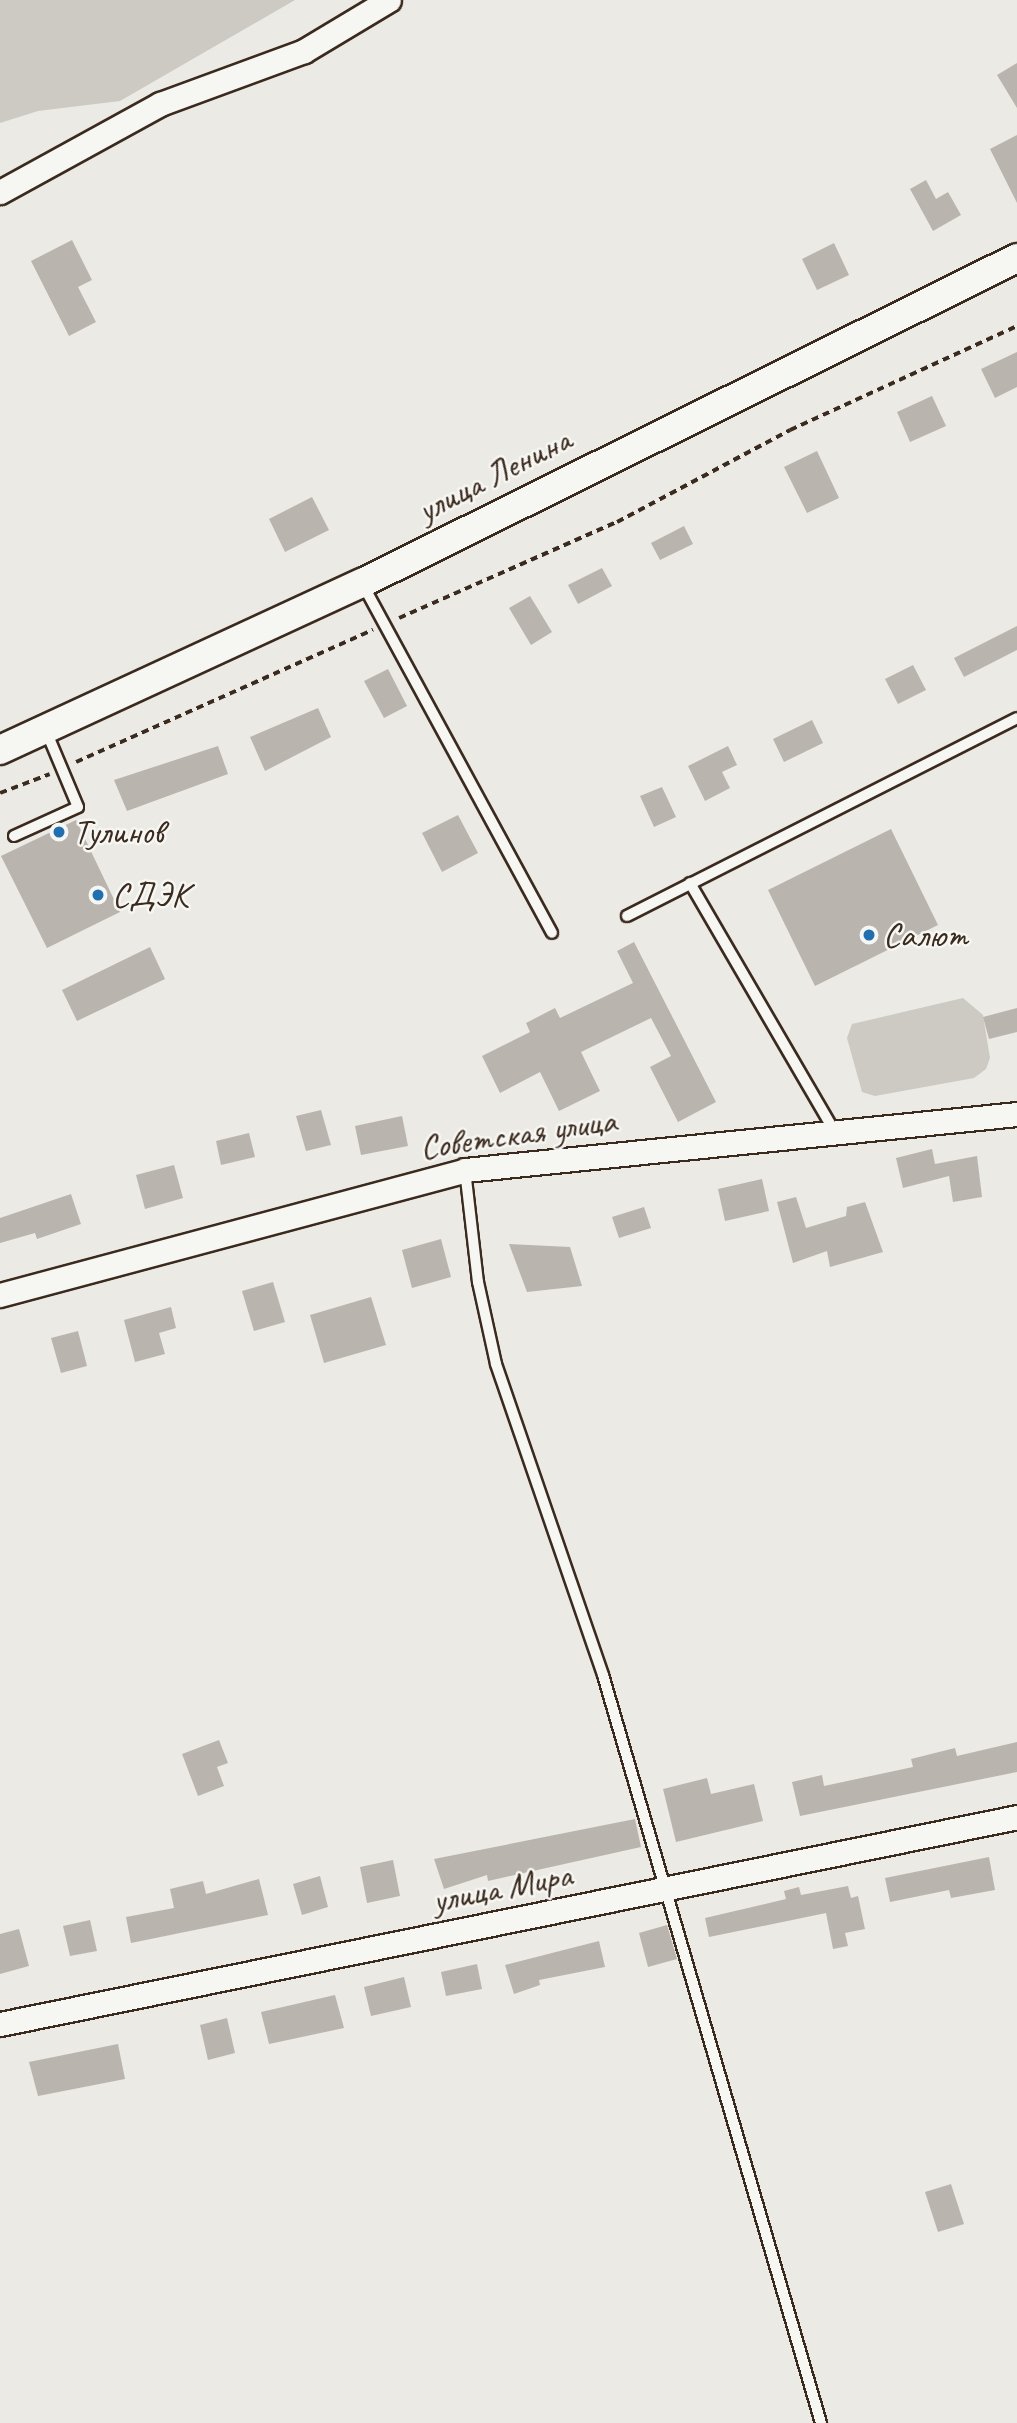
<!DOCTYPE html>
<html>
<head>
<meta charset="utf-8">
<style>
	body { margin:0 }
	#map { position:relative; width:1017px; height:2423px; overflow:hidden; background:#ebeae5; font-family:Caveat,sans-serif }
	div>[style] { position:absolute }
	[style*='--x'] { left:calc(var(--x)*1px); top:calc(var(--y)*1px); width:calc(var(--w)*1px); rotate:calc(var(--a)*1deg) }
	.green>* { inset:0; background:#cdcac4 }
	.building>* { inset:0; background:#bab4ae }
	.path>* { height:3.5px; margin-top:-1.75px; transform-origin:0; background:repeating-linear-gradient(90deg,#3b2a1e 0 7px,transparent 0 12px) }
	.roads { filter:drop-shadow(2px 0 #3b2a1e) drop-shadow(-2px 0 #3b2a1e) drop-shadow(0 2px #3b2a1e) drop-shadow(0 -2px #3b2a1e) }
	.service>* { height:10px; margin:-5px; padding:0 5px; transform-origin:5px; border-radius:5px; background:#f6f6f2 }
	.minor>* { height:23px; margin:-11.5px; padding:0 11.5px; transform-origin:11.5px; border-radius:11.5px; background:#f6f6f2 }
	.tertiary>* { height:28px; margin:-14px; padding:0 14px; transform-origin:14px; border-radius:14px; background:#f6f6f2 }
	.dots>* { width:19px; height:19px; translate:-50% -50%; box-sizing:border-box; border:4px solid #f6f6f2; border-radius:50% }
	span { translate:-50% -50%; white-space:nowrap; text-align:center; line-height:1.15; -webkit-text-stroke:5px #f6f6f2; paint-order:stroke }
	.street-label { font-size:35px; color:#3b2a1e }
	.poi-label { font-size:35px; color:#3b2a1e }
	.left { translate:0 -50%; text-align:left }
</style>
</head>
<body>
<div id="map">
	<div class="green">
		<i style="clip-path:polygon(0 0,295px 0,120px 101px,38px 111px,0 123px)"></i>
		<i style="clip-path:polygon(963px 998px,983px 1015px,990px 1058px,986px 1069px,974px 1078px,875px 1096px,862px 1092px,847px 1038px,852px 1024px)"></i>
	</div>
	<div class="building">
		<i style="clip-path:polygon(1017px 63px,1017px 108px,997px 75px)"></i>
		<i style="clip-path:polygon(1017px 135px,1017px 203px,990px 149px)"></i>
		<i style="clip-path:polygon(926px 180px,936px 199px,948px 192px,961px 215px,933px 231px,910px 189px)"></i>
		<i style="clip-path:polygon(72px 240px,92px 280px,78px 287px,96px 322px,69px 336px,31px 261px)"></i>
		<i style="clip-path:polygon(834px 243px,849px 275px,817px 290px,802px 259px)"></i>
		<i style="clip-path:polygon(1017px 352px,1017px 387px,995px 398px,981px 369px)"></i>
		<i style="clip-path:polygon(932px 396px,946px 426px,910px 442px,897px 412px)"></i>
		<i style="clip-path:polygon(817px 451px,839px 498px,807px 513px,784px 467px)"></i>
		<i style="clip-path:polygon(312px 497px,329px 530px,285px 552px,269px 519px)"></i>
		<i style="clip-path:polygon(684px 526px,693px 544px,660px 560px,651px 543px)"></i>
		<i style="clip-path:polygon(602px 568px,612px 586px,578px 604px,568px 585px)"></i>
		<i style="clip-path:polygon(530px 596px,552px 632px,531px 645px,509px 608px)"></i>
		<i style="clip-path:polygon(1017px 626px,1017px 650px,964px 677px,954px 658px)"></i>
		<i style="clip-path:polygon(913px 665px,926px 690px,898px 704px,885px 679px)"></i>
		<i style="clip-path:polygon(388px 669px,407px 706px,384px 718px,364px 681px)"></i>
		<i style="clip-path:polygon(318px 708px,331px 737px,265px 771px,250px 737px)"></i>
		<i style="clip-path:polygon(812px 720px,823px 743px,784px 762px,773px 739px)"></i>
		<i style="clip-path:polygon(218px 746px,228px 774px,127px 811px,114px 780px)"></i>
		<i style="clip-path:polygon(728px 746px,737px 765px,722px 772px,730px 788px,705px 801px,688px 766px)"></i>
		<i style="clip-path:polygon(662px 787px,676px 817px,654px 827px,640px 796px)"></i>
		<i style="clip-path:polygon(458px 815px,478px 853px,442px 872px,422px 833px)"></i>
		<i style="clip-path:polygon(76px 820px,120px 912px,47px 948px,1px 856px)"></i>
		<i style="clip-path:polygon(891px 829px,938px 925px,815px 986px,768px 890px)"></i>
		<i style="clip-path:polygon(634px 942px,716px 1102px,678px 1122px,650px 1067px,671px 1056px,651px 1018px,581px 1052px,600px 1091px,559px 1111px,540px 1072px,500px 1093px,482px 1056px,530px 1032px,526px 1023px,555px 1008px,560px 1018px,633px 983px,617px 951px)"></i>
		<i style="clip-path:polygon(150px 947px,165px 979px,77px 1021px,62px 990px)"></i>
		<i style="clip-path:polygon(1017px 1008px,1017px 1032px,989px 1039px,983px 1017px)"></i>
		<i style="clip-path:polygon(321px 1110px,331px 1145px,306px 1151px,296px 1116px)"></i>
		<i style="clip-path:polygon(402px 1116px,408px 1146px,361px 1155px,355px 1126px)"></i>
		<i style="clip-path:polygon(249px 1133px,255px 1157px,221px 1165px,216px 1141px)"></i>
		<i style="clip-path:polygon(932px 1149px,935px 1164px,977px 1156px,982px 1197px,953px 1202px,949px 1176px,903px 1188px,896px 1158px)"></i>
		<i style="clip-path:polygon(174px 1165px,183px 1198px,145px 1209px,136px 1175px)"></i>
		<i style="clip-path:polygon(762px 1179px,769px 1211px,725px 1221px,718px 1189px)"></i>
		<i style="clip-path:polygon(71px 1194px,81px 1224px,37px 1239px,35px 1233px,0 1243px,0 1218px)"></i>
		<i style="clip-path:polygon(796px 1197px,806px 1228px,846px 1216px,847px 1207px,865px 1202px,883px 1252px,830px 1267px,827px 1251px,793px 1263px,777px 1202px)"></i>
		<i style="clip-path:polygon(644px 1207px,651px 1228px,619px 1238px,612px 1217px)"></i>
		<i style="clip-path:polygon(441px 1239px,451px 1277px,412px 1288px,402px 1250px)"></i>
		<i style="clip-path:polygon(509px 1244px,570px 1247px,582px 1286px,527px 1292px)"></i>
		<i style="clip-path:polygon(273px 1282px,285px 1322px,254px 1331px,242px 1291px)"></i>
		<i style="clip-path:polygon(371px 1297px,386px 1345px,324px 1363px,310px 1315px)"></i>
		<i style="clip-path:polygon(171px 1307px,176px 1328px,159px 1333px,165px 1354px,135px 1362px,124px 1320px)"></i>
		<i style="clip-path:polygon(78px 1331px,87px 1366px,61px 1373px,51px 1338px)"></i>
		<i style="clip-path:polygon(219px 1740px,228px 1763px,217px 1767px,224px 1786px,198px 1796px,182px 1754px)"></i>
		<i style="clip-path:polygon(1017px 1742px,1017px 1772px,800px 1816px,792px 1782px,822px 1775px,824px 1786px,913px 1767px,911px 1759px,955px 1748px,957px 1756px)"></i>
		<i style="clip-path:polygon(707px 1778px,711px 1794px,754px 1784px,763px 1821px,676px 1842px,663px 1789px)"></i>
		<i style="clip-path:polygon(635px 1819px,641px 1847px,488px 1881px,487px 1875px,444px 1889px,434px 1859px)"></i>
		<i style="clip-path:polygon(989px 1857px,995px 1890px,951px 1898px,949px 1890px,890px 1902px,885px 1878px)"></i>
		<i style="clip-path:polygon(393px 1860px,400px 1896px,367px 1903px,360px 1867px)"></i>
		<i style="clip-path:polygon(320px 1876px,328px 1907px,302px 1915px,293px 1884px)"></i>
		<i style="clip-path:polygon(259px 1879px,268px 1915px,131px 1943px,126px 1917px,174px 1908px,170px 1889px,203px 1881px,206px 1894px)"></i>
		<i style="clip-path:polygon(848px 1886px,851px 1898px,858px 1896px,865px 1929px,845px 1933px,848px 1946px,833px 1949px,826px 1913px,709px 1937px,705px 1918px,786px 1899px,784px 1891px,799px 1887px,801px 1895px)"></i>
		<i style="clip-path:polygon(90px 1920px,97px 1951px,70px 1956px,63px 1926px)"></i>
		<i style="clip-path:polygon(667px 1925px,677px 1959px,648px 1967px,639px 1933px)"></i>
		<i style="clip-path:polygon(19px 1929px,29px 1966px,0 1974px,0 1934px)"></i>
		<i style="clip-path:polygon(599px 1941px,605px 1967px,539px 1980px,540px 1985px,514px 1994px,505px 1965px)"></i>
		<i style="clip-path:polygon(477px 1964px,482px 1989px,446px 1996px,441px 1972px)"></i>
		<i style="clip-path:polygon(404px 1977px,411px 2007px,371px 2016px,364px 1987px)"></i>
		<i style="clip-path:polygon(335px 1995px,344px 2028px,269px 2044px,261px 2012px)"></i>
		<i style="clip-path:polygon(227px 2018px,235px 2053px,208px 2060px,200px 2025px)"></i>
		<i style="clip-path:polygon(118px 2044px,125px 2079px,38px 2096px,29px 2062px)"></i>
		<i style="clip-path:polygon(951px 2184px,964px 2224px,938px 2232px,925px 2192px)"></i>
	</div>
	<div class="path">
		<i style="--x:399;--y:618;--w:238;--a:-23.8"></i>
		<i style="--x:617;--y:522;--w:196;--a:-28"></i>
		<i style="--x:790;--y:430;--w:250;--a:-24.6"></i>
		<i style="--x:76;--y:762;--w:325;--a:-24"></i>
		<i style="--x:0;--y:793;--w:53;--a:-20.8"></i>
	</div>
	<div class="roads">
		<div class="service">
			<i style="--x:362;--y:583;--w:398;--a:61.5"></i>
			<i style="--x:14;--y:836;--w:70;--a:-24.4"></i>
			<i style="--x:78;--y:807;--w:82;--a:-112.8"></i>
			<i style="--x:690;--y:883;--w:288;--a:59.8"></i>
			<i style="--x:627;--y:916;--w:437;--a:-26.9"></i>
			<i style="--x:465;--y:1170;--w:113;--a:83.4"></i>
			<i style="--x:478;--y:1282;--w:84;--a:77.6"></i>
			<i style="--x:496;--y:1364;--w:329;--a:71"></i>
			<i style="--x:603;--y:1675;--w:779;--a:73.75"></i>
		</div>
		<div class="minor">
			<i style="--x:0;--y:192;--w:183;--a:-28.8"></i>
			<i style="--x:160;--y:104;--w:153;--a:-20.2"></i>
			<i style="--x:304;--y:51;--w:99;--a:-31"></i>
			<i style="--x:0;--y:1295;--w:482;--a:-15"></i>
			<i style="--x:465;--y:1170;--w:555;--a:-5.79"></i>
			<i style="--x:0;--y:2024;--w:1038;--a:-11.5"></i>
		</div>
		<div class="tertiary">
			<i style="--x:0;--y:750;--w:399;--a:-24.8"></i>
			<i style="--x:362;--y:583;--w:731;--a:-26.39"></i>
		</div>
	</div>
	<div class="dots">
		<i style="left:59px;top:832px;background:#1f6fb2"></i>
		<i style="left:98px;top:895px;background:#1f6fb2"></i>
		<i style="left:869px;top:935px;background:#1f6fb2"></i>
	</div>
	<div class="street-label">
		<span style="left:494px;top:475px;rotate:-27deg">улица Ленина</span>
		<span style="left:518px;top:1134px;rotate:-8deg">Советская улица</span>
		<span style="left:502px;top:1888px;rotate:-11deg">улица Мира</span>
	</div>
	<div class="poi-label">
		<span class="left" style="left:73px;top:832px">Тулинов</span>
		<span class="left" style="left:112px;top:895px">СДЭК</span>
		<span class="left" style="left:883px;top:935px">Салют</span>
	</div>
</div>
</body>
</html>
